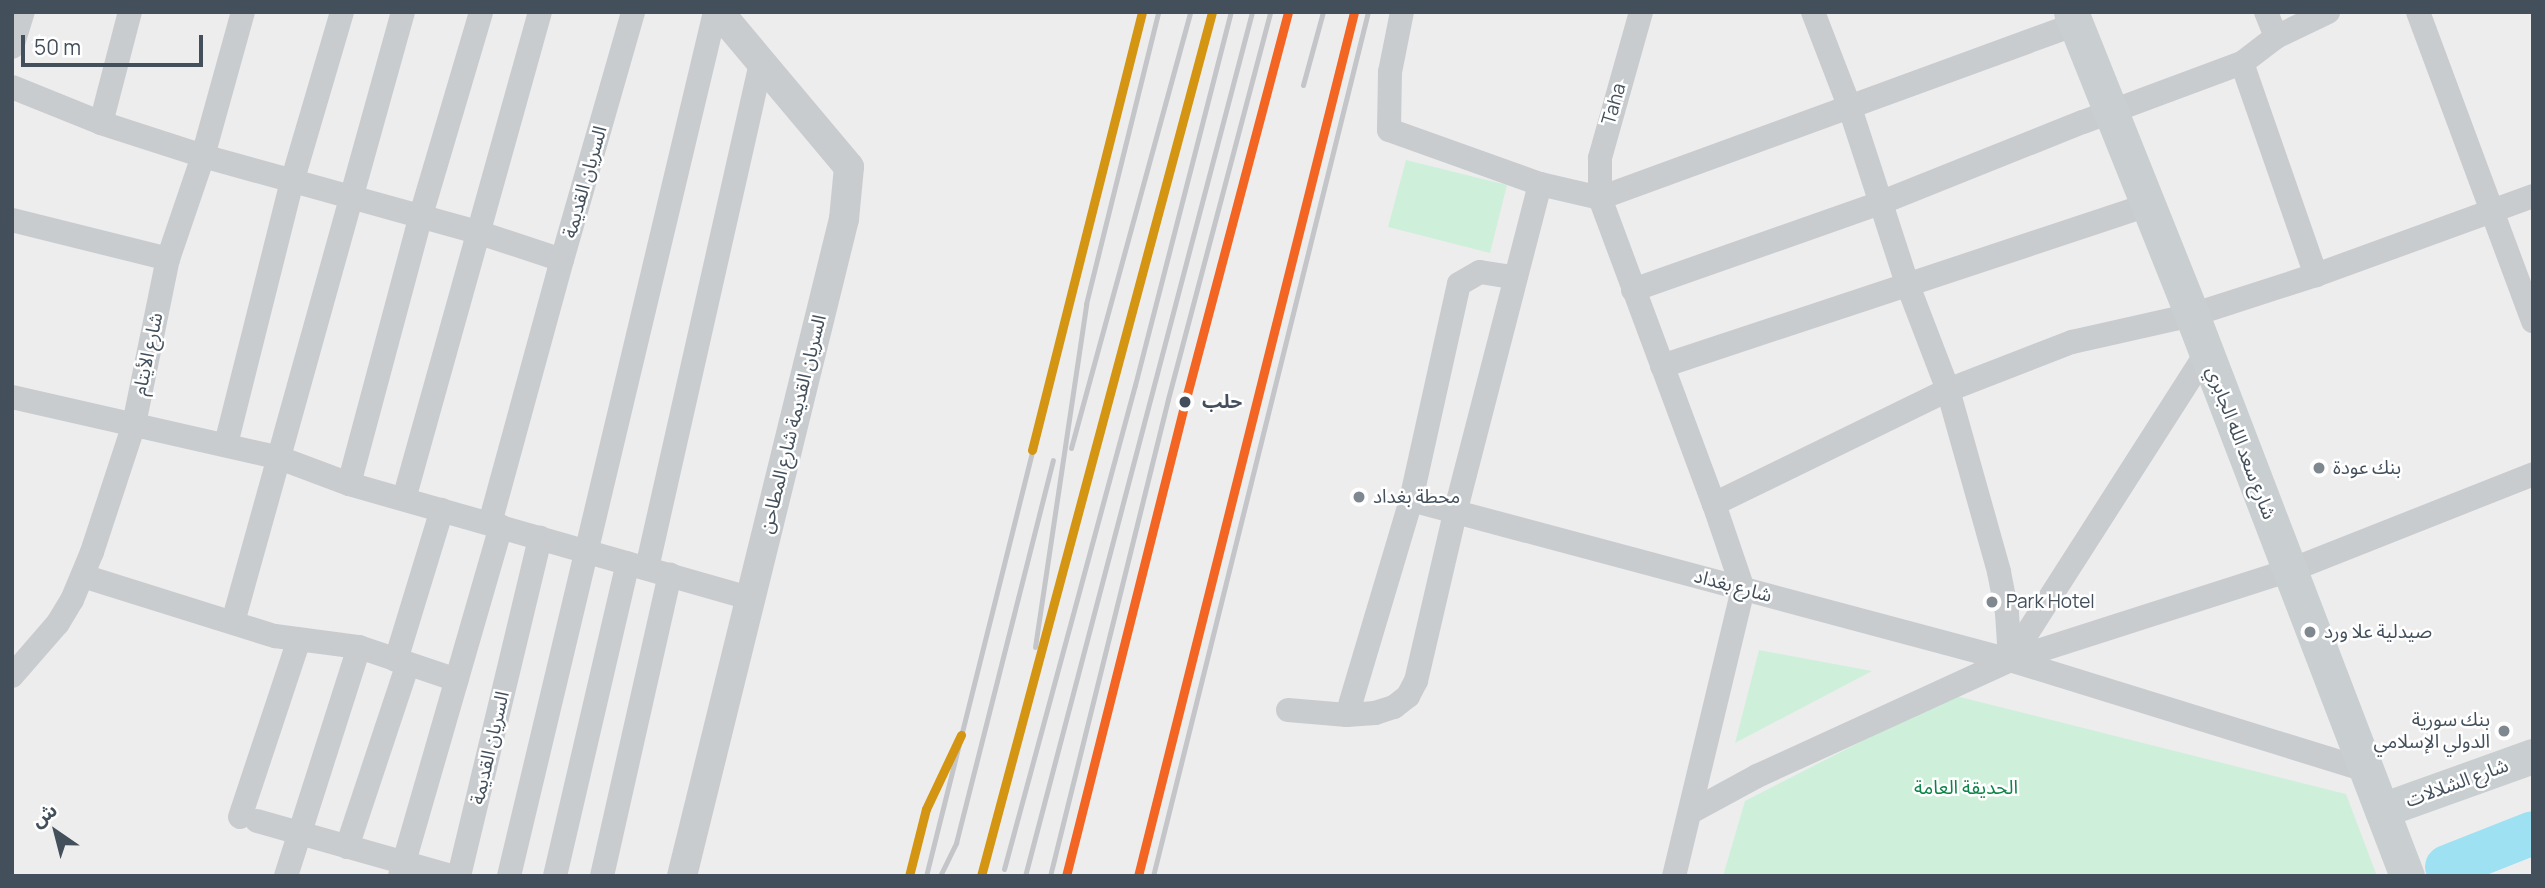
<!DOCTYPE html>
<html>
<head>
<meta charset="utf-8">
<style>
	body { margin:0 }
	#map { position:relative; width:2545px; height:888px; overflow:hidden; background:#eeeded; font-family:Manrope,"Noto Sans Arabic",sans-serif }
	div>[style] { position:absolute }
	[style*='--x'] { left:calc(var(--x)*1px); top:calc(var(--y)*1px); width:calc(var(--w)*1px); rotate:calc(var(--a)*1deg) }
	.green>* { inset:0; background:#cef0db }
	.river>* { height:44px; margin:-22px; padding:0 22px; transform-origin:22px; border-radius:22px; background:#9ee1f3 }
	.minor>* { height:24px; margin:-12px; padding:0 12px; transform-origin:12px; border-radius:12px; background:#c9cccf }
	.tertiary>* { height:30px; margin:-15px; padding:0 15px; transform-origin:15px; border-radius:15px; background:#c9cccf }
	.secondary>* { height:35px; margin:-17.5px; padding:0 17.5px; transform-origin:17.5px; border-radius:17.5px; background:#c9ced1 }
	.rail>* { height:5px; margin:-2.5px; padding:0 2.5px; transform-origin:2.5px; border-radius:2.5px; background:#c3c5c8 }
	.rail-1>* { height:9px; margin:-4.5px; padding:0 4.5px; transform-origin:4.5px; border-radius:4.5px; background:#d39512 }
	.rail-2>* { height:9px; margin:-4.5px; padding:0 4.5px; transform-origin:4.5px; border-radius:4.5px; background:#f26522 }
	.dots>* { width:19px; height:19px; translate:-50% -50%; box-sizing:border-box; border:4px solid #fff; border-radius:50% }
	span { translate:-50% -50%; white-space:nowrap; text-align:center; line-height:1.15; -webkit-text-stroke:5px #fff; paint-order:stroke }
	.street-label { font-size:19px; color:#43505c }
	.stop-label { font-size:19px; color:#43505c; font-weight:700 }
	.left { translate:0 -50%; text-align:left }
	.poi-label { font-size:19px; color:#43505c }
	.right { translate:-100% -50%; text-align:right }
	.park-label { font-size:19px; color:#0c8448 }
	.frame { position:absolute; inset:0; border:14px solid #43505c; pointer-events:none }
	.north { position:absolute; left:21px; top:797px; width:70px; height:70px; -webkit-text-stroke:5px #fff; paint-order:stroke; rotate:325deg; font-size:19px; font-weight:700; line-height:28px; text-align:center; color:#43505c }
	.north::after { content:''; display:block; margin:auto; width:24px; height:32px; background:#43505c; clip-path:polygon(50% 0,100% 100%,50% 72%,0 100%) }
	.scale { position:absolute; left:21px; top:35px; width:182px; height:32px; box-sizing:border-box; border:4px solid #43505c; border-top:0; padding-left:9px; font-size:21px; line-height:24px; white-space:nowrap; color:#43505c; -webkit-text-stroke:5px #fff; paint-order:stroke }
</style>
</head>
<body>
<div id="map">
	<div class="green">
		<i style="clip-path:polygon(1406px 160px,1507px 185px,1490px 253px,1388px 227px)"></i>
		<i style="clip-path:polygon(1759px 650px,1872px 671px,1735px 743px)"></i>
		<i style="clip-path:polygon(1952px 695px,2346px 794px,2377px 876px,1723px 876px,1745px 801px)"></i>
	</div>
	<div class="river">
		<i style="--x:2447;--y:867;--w:92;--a:-21.6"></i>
	</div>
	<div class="minor">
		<i style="--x:1402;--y:12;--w:61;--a:101.3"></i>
		<i style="--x:1390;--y:72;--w:58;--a:91"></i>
		<i style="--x:1389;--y:130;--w:160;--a:19.7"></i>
		<i style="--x:1540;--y:184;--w:62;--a:13.1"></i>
		<i style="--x:1600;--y:198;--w:507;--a:-20.08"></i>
		<i style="--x:1641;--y:12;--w:152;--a:105.7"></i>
		<i style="--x:1600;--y:158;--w:40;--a:90"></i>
		<i style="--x:1600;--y:198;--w:327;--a:69.6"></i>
		<i style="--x:1714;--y:504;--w:90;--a:71.2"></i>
		<i style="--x:1743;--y:589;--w:295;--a:103.5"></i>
		<i style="--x:1813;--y:12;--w:103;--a:68.9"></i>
		<i style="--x:1850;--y:108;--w:184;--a:72"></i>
		<i style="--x:1907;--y:283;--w:115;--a:69"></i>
		<i style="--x:1948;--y:390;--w:189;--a:74.3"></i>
		<i style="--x:1999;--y:572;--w:42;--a:79"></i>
		<i style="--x:2007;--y:613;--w:47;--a:86.3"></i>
		<i style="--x:2266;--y:12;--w:27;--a:68"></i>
		<i style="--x:2418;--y:12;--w:330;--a:69.6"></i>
		<i style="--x:12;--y:47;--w:37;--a:-73"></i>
		<i style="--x:2242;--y:63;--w:225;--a:70.8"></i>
		<i style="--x:12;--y:87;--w:96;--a:22"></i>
		<i style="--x:101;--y:123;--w:107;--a:17.9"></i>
		<i style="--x:203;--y:156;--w:284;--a:15.5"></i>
		<i style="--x:477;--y:232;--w:89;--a:18.2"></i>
		<i style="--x:562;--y:260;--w:258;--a:-74"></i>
		<i style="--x:101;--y:123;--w:115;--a:-75.4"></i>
		<i style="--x:12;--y:220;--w:161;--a:14"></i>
		<i style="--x:1633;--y:290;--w:262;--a:-19.4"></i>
		<i style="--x:1880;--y:203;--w:219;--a:-21.8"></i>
		<i style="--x:2083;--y:122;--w:170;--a:-20.4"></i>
		<i style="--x:2242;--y:63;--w:43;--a:-37.4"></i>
		<i style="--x:2276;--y:37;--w:58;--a:-25.7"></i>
		<i style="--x:1662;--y:366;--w:512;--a:-18.33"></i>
		<i style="--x:12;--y:397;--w:272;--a:12.8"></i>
		<i style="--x:277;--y:457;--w:77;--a:20.6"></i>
		<i style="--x:349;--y:484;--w:417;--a:15.9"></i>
		<i style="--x:226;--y:444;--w:270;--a:-75.9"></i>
		<i style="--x:292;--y:182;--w:177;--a:-73.6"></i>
		<i style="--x:349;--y:484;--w:278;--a:-75"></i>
		<i style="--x:421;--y:215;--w:212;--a:-73.5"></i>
		<i style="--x:404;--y:499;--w:506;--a:-74.4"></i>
		<i style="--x:1411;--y:500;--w:620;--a:14.96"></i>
		<i style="--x:2010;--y:660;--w:373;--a:17.2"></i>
		<i style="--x:1714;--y:504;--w:260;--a:-26"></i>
		<i style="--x:1948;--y:390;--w:133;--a:-21.2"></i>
		<i style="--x:2072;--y:342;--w:123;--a:-12.7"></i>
		<i style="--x:2192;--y:315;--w:130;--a:-17.9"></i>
		<i style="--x:2316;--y:275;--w:231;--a:-20"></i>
		<i style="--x:490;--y:523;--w:273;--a:-74.7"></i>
		<i style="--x:647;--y:568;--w:518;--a:-77.28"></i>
		<i style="--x:83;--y:576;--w:201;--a:17.4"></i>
		<i style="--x:275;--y:636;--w:85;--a:7.5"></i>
		<i style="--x:359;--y:647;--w:103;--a:18.6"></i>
		<i style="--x:233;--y:622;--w:633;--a:-74.43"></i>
		<i style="--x:396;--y:660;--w:157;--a:-73"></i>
		<i style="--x:2010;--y:660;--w:364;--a:-57.4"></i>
		<i style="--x:12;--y:676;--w:70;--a:-49"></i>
		<i style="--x:58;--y:623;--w:27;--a:-59"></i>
		<i style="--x:72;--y:600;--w:52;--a:-67.4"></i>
		<i style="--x:92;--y:552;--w:135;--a:-71.8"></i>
		<i style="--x:134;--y:424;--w:168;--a:-78.4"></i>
		<i style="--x:168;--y:259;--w:109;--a:-71.2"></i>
		<i style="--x:203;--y:156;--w:149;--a:-74.5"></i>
		<i style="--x:1288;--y:710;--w:59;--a:4.8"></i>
		<i style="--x:1347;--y:715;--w:28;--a:-4"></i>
		<i style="--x:1375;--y:713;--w:20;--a:-18"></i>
		<i style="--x:1394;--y:707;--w:18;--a:-38"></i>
		<i style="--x:1408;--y:696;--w:17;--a:-62"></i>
		<i style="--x:1416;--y:681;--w:172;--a:-76.9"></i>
		<i style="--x:1455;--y:513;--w:340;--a:-75.5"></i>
		<i style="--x:1347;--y:715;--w:224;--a:-73.4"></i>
		<i style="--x:1411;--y:500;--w:221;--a:-77.5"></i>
		<i style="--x:1459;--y:284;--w:24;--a:-30"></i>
		<i style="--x:1480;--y:272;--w:36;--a:9"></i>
		<i style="--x:1691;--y:812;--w:75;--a:-28.6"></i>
		<i style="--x:1757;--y:776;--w:278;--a:-24.6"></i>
		<i style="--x:2010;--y:660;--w:295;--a:-17.8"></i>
		<i style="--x:2291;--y:570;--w:260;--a:-21.6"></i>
		<i style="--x:240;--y:817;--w:187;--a:-71.6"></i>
		<i style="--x:257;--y:821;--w:202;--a:15.8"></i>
		<i style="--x:347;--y:847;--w:193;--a:-71.6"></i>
		<i style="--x:286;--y:876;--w:240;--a:-72.3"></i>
		<i style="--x:400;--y:876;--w:364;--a:-73.9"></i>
		<i style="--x:459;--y:876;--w:348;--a:-76.5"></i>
		<i style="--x:509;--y:876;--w:888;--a:-76.59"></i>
		<i style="--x:555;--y:876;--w:321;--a:-76.9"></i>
		<i style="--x:602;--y:876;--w:309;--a:-77.3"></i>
	</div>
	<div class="tertiary">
		<i style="--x:682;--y:876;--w:677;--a:-76.15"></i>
		<i style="--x:844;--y:219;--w:52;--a:-84.5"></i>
		<i style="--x:849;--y:167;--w:202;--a:-130"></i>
	</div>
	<div class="secondary">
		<i style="--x:2071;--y:12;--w:326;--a:68.2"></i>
		<i style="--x:2192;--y:315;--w:601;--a:69.03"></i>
		<i style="--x:2382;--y:810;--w:160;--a:-19.7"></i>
	</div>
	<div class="rail">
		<i style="--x:1303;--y:85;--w:76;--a:-74.7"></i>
		<i style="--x:1250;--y:428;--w:429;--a:-76"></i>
		<i style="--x:1071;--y:448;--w:452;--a:-74.7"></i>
		<i style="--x:1035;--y:647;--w:347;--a:-81.5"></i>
		<i style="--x:1086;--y:304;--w:301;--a:-76.1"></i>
		<i style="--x:1004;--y:869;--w:501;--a:-74.86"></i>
		<i style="--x:1135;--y:385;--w:385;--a:-75.6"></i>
		<i style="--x:909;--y:876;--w:69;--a:-75.8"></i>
		<i style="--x:926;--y:809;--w:47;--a:-64.5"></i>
		<i style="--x:926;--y:876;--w:891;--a:-75.96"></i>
		<i style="--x:940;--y:876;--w:37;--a:-64"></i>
		<i style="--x:956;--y:843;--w:395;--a:-75.8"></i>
		<i style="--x:981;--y:876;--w:894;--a:-75.03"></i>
		<i style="--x:1025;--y:876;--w:893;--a:-75.28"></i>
		<i style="--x:1050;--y:876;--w:491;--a:-76.1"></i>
		<i style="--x:1168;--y:399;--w:400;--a:-75.2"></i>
		<i style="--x:1066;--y:876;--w:489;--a:-75.9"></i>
		<i style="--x:1185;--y:402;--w:403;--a:-75.2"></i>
		<i style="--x:1153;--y:876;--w:890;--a:-76.03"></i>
	</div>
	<div class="rail-1">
		<i style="--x:1032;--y:450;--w:452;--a:-75.9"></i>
		<i style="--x:909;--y:876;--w:69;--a:-75.8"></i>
		<i style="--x:926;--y:809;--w:82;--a:-64.7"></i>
		<i style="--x:981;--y:876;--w:894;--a:-75.03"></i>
	</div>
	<div class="rail-2">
		<i style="--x:1066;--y:876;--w:489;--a:-75.9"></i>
		<i style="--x:1185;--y:402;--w:403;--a:-75.2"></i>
		<i style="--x:1138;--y:876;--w:891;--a:-75.96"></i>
	</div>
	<div class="dots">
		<i style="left:1185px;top:402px;background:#43505c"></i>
		<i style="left:2319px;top:468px;background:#7f878f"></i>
		<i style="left:1359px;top:497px;background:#7f878f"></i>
		<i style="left:1992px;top:602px;background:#7f878f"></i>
		<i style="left:2310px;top:632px;background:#7f878f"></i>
		<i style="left:2504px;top:731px;background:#7f878f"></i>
	</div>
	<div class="street-label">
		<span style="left:1614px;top:104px;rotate:-74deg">Taha</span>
		<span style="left:585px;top:182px;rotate:-74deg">السريان القديمة</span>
		<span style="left:148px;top:354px;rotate:-78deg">شارع الأيتام</span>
		<span style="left:793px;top:424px;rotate:-76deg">السريان القديمة شارع المطاحن</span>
		<span style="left:2241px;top:443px;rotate:69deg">شارع سعد الله الجابري</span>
		<span style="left:1733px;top:586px;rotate:15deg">شارع بغداد</span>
		<span style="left:490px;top:748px;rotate:-77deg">السريان القديمة</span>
		<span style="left:2457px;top:783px;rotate:-20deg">شارع الشلالات</span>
	</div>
	<div class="stop-label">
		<span class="left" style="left:1202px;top:402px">حلب</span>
	</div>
	<div class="poi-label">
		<span class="left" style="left:2333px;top:468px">بنك عودة</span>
		<span class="left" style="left:1373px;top:497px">محطة بغداد</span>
		<span class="left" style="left:2006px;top:602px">Park Hotel</span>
		<span class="left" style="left:2324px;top:632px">صيدلية علا ورد</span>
		<span class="right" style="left:2490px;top:731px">بنك سورية<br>الدولي الإسلامي</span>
	</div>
	<div class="park-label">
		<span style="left:1966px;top:788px">الحديقة العامة</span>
	</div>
	<div class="frame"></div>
	<div class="north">ش</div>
	<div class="scale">50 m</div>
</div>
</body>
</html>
